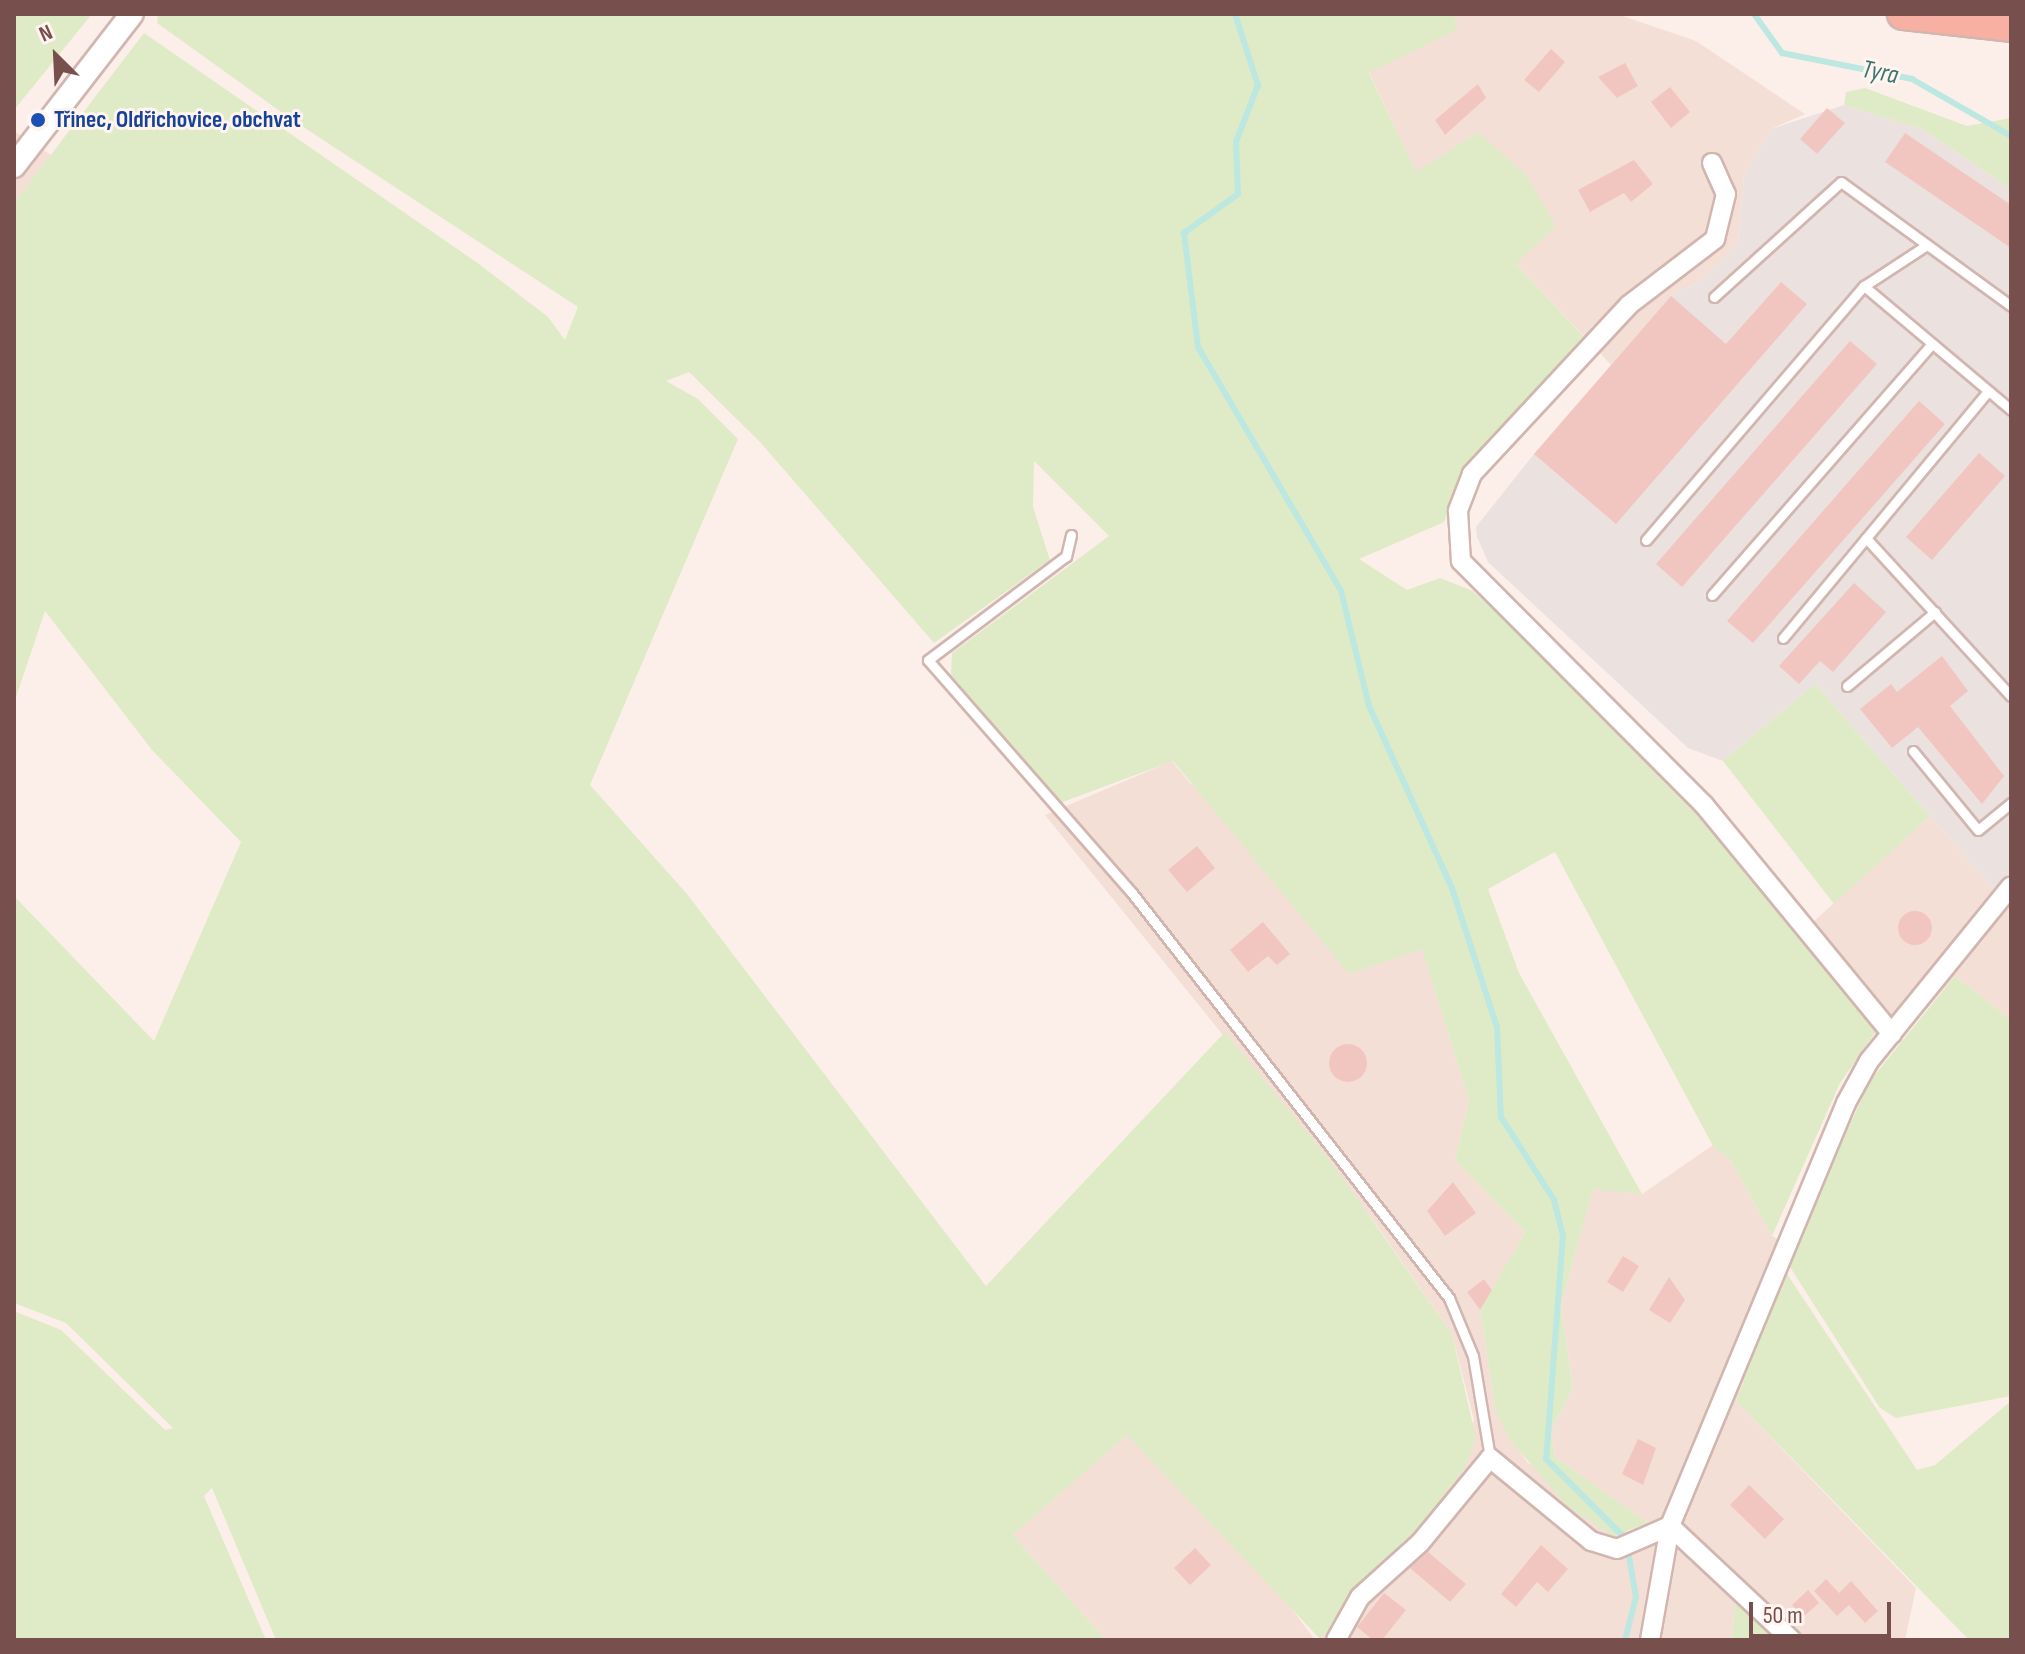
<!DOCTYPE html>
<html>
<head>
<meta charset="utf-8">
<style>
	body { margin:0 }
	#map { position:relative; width:2025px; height:1654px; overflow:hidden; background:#fcefe9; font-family:"Sofia Sans Condensed",sans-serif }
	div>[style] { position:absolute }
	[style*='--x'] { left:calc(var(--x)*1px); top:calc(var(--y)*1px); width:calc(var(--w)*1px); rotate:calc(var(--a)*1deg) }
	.residential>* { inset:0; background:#f4dfd7 }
	.industrial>* { inset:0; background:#ebe1df }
	.green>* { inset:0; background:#dfebc6 }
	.stream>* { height:6px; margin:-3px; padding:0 3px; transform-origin:3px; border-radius:3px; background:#bde7e1 }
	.building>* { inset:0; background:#f2c6c0 }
	.round { border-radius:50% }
	.roads { filter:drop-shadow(2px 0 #d1b6b0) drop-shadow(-2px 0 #d1b6b0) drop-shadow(0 2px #d1b6b0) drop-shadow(0 -2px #d1b6b0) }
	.service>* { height:9px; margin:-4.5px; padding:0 4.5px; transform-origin:4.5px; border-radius:4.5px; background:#fff }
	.minor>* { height:18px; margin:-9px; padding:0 9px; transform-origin:9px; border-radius:9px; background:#fff }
	.tertiary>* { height:22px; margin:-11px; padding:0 11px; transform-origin:11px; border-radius:11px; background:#fff }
	.trunk>* { height:30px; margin:-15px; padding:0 15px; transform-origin:15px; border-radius:15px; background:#f8b0a2 }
	.dots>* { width:22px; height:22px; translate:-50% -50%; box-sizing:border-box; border:4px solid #fff4ef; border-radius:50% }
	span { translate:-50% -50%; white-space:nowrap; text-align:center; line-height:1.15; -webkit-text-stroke:6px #fff4ef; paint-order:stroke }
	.transit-label { font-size:24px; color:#164399; font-weight:700 }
	.left { translate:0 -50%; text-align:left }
	.water-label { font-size:26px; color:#3c756f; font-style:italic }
	.frame { position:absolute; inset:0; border:16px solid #774f4c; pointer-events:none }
	.north { position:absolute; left:16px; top:16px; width:80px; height:80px; -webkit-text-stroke:6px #fff4ef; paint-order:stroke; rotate:336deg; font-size:22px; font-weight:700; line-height:32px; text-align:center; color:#774f4c }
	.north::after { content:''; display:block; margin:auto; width:28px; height:36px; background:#774f4c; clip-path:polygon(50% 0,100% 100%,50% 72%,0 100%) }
	.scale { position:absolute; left:1749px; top:1602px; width:142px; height:36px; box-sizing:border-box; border:4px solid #774f4c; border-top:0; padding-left:10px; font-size:24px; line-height:28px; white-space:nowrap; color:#774f4c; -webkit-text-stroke:6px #fff4ef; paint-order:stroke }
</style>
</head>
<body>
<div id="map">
	<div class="residential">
		<i style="clip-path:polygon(1453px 14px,1617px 14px,1696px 41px,1805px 114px,1771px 129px,1744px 176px,1738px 244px,1700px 282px,1671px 296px,1611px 365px,1515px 263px,1478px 132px,1416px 173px,1369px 72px,1457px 29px)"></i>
		<i style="clip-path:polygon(14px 131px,51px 155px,14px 203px)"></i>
		<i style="clip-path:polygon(1172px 761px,1190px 783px,1422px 948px,1469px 1100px,1455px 1160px,1525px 1232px,1492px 1290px,1484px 1279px,1467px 1292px,1480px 1310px,1496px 1412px,1527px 1462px,1631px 1534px,1647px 1523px,1555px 1457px,1551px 1431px,1573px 1388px,1561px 1305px,1593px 1188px,1642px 1194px,1713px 1145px,1730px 1159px,1772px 1236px,1794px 1246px,1736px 1401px,1916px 1588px,1905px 1640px,1779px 1640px,1736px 1601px,1731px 1640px,1321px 1640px,1353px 1592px,1430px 1516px,1474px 1420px,1452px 1334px,1375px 1223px,1045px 815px)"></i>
		<i style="clip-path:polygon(1930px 816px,1997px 893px,2011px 876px,2011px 1020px,1955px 976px,1888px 1053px,1801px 933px)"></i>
		<i style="clip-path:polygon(1127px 1434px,1283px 1597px,1315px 1640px,1106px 1640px,1013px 1535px)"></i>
	</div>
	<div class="industrial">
		<i style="clip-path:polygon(1844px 105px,1922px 129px,2011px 189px,2011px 876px,1998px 894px,1815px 684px,1723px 761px,1688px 748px,1488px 562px,1477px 537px,1476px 527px,1534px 454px,1671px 296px,1700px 282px,1738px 244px,1744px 176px,1771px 129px)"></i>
	</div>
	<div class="green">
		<i style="clip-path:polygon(14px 14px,92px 14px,14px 110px)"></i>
		<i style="clip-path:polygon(158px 14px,1453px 14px,1458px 29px,1369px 73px,1416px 172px,1478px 132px,1527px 176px,1556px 226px,1516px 264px,1586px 339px,1466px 468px,1444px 522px,1359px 559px,1407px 590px,1440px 578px,1473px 591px,1524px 637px,1696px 799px,1875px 1033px,1840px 1083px,1772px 1236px,1730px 1159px,1713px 1146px,1555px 852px,1488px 889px,1519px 973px,1642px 1194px,1593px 1189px,1561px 1305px,1573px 1388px,1551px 1431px,1555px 1457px,1648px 1523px,1613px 1536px,1567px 1506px,1510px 1440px,1496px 1412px,1480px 1310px,1525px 1232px,1455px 1160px,1469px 1100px,1422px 949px,1349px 974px,1173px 761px,1060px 803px,951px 675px,952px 653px,1109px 536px,1034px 461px,1033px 507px,1050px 560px,934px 643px,761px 443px,689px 372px,666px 381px,698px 399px,738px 439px,590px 785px,687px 894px,986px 1286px,1225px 1032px,1335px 1167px,1452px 1334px,1476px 1438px,1464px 1469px,1430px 1516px,1353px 1592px,1321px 1640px,1127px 1435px,1013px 1535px,1106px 1640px,276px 1640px,212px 1488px,204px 1496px,266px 1640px,14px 1640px,14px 1311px,61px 1330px,165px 1430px,173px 1428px,66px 1323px,14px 1303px,14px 896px,154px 1041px,241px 842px,152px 750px,45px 611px,14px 703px,14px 203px,144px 33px,479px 264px,548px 317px,565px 340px,578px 307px,288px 117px,157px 23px)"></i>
		<i style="clip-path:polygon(1865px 88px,1967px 126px,2011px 118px,2011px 189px,1922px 129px,1844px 105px,1846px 92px)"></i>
		<i style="clip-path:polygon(1815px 684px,1930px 816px,1834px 904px,1723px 761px)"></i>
		<i style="clip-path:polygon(1955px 976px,2011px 1020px,2011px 1396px,1896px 1418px,1880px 1408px,1788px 1264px,1869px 1082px)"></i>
		<i style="clip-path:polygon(1785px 1271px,1917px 1470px,1935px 1465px,2011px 1401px,2011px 1640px,1969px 1640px,1736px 1401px)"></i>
		<i style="clip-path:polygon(1736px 1600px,1779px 1640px,1731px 1640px)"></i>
	</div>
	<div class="stream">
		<i style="--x:1235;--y:14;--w:75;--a:72.1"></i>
		<i style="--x:1258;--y:85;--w:61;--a:111.1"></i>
		<i style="--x:1236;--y:142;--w:52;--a:87.8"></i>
		<i style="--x:1238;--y:194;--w:67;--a:144.2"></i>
		<i style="--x:1184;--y:233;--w:115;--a:83"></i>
		<i style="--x:1198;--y:347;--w:283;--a:59.6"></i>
		<i style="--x:1341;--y:591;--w:118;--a:76.3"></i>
		<i style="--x:1369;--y:706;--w:200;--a:65.5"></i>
		<i style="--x:1452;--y:888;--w:146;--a:72.1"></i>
		<i style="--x:1497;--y:1027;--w:90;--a:87.5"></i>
		<i style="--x:1501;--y:1117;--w:98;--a:57.4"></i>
		<i style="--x:1554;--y:1200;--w:36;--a:76"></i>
		<i style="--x:1563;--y:1235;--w:225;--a:94.3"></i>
		<i style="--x:1546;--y:1459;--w:113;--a:45"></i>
		<i style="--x:1626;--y:1539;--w:59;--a:80.2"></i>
		<i style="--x:1636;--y:1597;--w:44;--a:104.3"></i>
		<i style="--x:1754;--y:14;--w:48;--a:54.3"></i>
		<i style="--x:1782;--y:53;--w:133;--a:11.3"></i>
		<i style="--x:1912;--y:79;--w:114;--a:29.9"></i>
	</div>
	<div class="building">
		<i style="clip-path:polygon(1551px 49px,1565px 62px,1539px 92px,1524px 80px)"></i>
		<i style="clip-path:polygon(1625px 63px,1638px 86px,1617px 98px,1598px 77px)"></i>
		<i style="clip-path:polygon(1478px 84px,1486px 98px,1445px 135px,1435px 120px)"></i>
		<i style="clip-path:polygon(1670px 87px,1690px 112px,1671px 128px,1651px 102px)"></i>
		<i style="clip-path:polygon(1827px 108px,1845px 123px,1817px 154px,1800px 139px)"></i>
		<i style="clip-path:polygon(1905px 133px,2011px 205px,2011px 248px,1885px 162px)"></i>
		<i style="clip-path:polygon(1634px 160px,1653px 184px,1631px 202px,1624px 193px,1590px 212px,1578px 190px)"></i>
		<i style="clip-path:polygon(1781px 282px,1807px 304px,1616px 524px,1534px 454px,1671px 296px,1726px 344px)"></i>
		<i style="clip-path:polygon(1850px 341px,1877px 364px,1682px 587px,1656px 564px)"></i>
		<i style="clip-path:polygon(1919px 401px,1945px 424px,1753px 643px,1727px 621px)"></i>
		<i style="clip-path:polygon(1979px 453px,2005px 476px,1932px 560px,1906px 537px)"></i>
		<i style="clip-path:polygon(1854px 583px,1886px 612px,1833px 672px,1820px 661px,1799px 684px,1779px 666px)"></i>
		<i style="clip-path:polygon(1942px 656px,1968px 691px,1950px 706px,2004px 776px,1982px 804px,1918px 727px,1892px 748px,1860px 709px,1891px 684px,1897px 692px)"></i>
		<i style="clip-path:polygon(1197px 846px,1215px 868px,1187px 892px,1168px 870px)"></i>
		<i class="round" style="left:1898px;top:911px;width:34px;height:34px"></i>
		<i style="clip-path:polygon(1263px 922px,1290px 954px,1277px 965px,1268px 956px,1248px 972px,1230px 950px)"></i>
		<i class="round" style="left:1329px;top:1044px;width:38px;height:38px"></i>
		<i style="clip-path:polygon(1453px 1182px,1476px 1213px,1445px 1236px,1427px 1211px)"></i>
		<i style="clip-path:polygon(1623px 1256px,1639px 1266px,1623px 1292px,1607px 1282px)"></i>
		<i style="clip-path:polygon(1669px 1277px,1685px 1300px,1670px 1323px,1649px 1310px)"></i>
		<i style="clip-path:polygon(1484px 1279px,1492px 1290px,1480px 1310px,1467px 1292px)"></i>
		<i style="clip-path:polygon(1638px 1439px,1656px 1448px,1643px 1485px,1622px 1474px)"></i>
		<i style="clip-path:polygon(1749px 1485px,1784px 1519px,1765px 1539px,1730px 1505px)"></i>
		<i style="clip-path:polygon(1541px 1545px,1568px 1569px,1548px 1592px,1537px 1582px,1516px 1607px,1501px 1594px)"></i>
		<i style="clip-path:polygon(1195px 1548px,1211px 1565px,1190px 1585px,1174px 1568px)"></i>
		<i style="clip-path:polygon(1428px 1552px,1466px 1584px,1450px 1602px,1410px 1568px)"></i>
		<i style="clip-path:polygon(1826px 1579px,1839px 1593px,1851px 1581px,1878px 1611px,1865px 1623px,1849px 1605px,1837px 1616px,1814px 1591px)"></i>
		<i style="clip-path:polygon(1808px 1590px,1819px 1603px,1803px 1617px,1792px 1605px)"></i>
		<i style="clip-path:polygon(1384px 1593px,1406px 1610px,1382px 1640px,1373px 1640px,1357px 1627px)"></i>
	</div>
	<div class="roads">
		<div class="service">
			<i style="--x:1864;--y:286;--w:192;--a:40.1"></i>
			<i style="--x:1714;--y:297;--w:171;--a:-42.2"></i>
			<i style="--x:1841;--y:182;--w:210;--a:36.1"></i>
			<i style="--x:1071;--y:535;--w:22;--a:103"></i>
			<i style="--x:1066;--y:556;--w:173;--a:143"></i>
			<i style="--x:928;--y:660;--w:310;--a:48.8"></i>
			<i style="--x:1132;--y:893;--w:514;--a:51.95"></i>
			<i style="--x:1449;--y:1298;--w:63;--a:67.5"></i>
			<i style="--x:1473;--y:1356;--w:103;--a:80.5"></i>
			<i style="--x:1866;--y:538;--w:214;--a:47.5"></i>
			<i style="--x:1646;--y:540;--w:335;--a:-49.4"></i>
			<i style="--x:1864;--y:286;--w:75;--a:-33.1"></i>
			<i style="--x:1712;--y:595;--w:334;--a:-48.8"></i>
			<i style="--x:1783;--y:638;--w:321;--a:-50.3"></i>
			<i style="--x:1847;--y:686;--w:115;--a:-40.1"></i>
			<i style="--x:1913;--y:751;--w:102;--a:50.6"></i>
			<i style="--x:1978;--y:830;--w:43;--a:-39.3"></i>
		</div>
		<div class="minor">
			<i style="--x:1712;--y:163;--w:34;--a:66"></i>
			<i style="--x:1726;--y:194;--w:46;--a:103.7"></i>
			<i style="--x:1715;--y:239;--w:108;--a:142.5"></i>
			<i style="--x:1629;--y:305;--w:231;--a:132.9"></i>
			<i style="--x:1472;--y:474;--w:40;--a:111"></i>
			<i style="--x:1458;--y:511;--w:50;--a:86.6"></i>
			<i style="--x:1461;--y:561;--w:344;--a:45.1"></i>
			<i style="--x:1704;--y:805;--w:296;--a:50.6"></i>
			<i style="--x:1670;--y:1526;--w:167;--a:43.1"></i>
			<i style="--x:1336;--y:1640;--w:49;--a:-60.8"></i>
			<i style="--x:1360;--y:1597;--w:81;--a:-42"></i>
			<i style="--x:1420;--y:1543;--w:110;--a:-50.5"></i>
			<i style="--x:1490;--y:1458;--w:131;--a:39.4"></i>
			<i style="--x:1591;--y:1541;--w:27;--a:17"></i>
			<i style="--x:1617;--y:1549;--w:58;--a:-23.5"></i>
			<i style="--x:1650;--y:1640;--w:116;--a:-80"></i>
			<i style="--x:1670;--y:1526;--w:458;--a:-67.4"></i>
			<i style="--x:1846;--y:1103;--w:48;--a:-61.3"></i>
			<i style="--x:1869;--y:1061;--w:225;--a:-50.9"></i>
		</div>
		<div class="tertiary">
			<i style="--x:14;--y:166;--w:192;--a:-52.2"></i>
		</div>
		<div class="trunk">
			<i style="--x:1903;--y:14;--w:109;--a:6.3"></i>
		</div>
	</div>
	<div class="dots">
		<i style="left:38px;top:120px;background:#1a4fb4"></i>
	</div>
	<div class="transit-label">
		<span class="left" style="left:54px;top:120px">Třinec, Oldřichovice, obchvat</span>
	</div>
	<div class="water-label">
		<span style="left:1880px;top:73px;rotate:11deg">Tyra</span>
	</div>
	<div class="frame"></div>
	<div class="north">N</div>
	<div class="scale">50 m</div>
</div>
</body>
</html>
